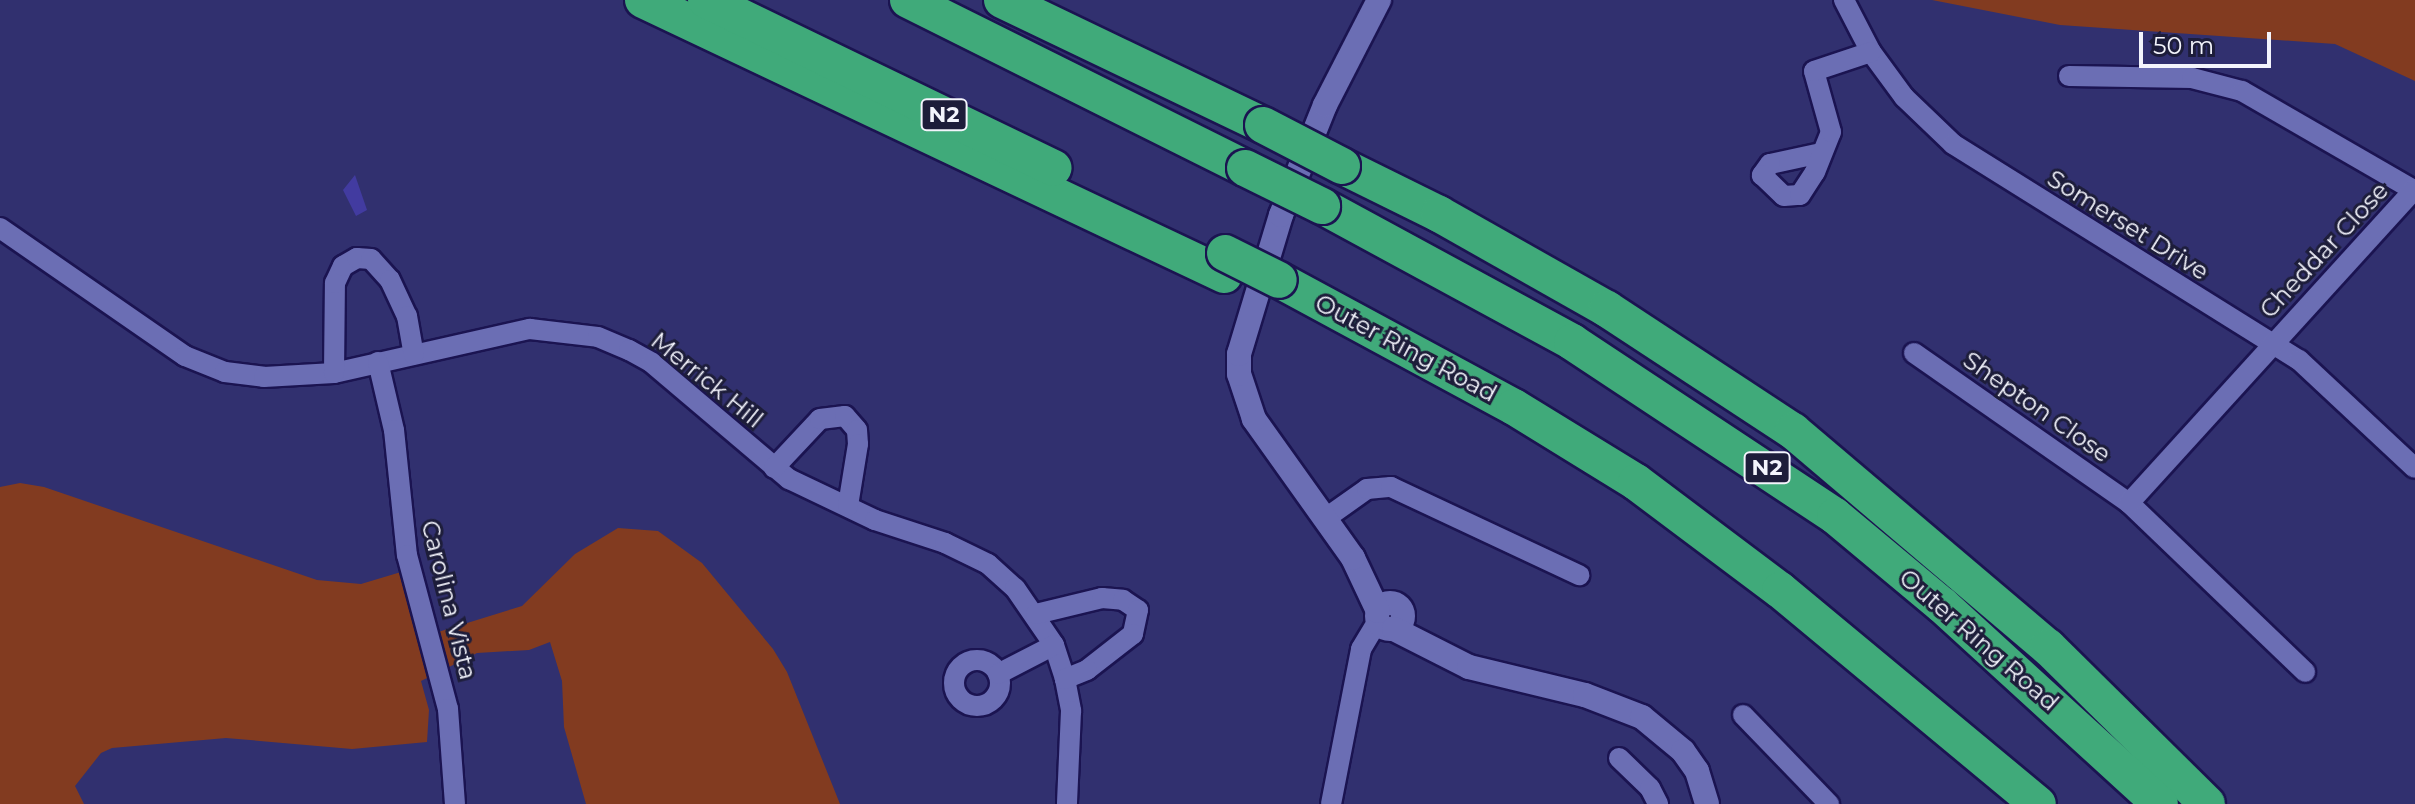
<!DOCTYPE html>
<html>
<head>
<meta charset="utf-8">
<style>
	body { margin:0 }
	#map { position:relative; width:2415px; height:804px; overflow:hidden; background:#31306f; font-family:Montserrat,sans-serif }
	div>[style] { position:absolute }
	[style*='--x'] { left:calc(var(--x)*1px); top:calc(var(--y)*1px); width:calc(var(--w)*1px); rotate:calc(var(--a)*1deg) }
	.green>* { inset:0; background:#823b20 }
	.water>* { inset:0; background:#423ba0 }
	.roads { filter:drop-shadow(2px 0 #1b1451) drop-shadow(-2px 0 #1b1451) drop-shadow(0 2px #1b1451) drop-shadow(0 -2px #1b1451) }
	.minor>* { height:20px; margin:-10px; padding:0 10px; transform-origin:10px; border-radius:10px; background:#6b6eb4 }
	.minor>.ring { margin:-10px; padding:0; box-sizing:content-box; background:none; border:20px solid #6b6eb4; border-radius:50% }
	.tertiary>* { height:24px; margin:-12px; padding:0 12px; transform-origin:12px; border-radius:12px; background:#6b6eb4 }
	.tertiary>.ring { margin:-12px; padding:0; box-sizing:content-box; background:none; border:24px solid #6b6eb4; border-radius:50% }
	.motorway>* { height:36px; margin:-18px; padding:0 18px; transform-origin:18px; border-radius:18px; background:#40aa7a }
	.bridges { filter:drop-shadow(2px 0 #1b1451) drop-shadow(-2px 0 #1b1451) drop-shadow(0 2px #1b1451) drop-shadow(0 -2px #1b1451) }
	.motorway-bridge>* { height:36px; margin:-18px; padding:0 18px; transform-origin:18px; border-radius:18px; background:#40aa7a }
	span { translate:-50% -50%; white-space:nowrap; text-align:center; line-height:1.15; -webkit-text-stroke:6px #1d1d3a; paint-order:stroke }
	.shield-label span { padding:2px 6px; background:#1d1d3a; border:2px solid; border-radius:6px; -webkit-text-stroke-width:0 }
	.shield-label { font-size:22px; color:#f3f4fc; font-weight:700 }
	.street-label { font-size:24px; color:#f3f4fc }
	.scale { position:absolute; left:2139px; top:32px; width:132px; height:36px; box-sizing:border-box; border:4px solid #f3f4fc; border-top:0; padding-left:10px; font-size:24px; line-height:28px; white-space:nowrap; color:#f3f4fc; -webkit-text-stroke:6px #1d1d3a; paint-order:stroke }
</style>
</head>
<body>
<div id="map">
	<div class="green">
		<i style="clip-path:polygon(1932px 0,2415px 0,2415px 81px,2335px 44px,2060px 25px)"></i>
		<i style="clip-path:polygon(20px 483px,44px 487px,317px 580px,361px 584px,401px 572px,422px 637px,522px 606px,575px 554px,618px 528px,658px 531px,702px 563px,773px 649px,787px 672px,840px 804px,586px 804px,564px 727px,562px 681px,550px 642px,529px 650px,477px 653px,421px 681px,429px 710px,427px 742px,352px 749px,226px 738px,112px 748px,101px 753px,75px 786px,84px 804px,0 804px,0 487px)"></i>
	</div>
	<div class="water">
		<i style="clip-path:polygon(355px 175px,367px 210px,356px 216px,343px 190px)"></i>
	</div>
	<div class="roads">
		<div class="minor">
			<i style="--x:1844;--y:0;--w:59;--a:62.6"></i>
			<i style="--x:1871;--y:52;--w:56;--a:53.7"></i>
			<i style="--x:1904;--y:97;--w:68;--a:43.8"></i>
			<i style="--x:1953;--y:144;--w:408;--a:32"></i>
			<i style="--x:2299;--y:360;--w:158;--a:43"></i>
			<i style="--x:2069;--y:76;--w:123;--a:0.9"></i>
			<i style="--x:2192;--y:78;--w:52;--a:14.6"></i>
			<i style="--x:2242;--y:91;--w:200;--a:30"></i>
			<i style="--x:1821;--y:153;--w:52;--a:167.8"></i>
			<i style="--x:1770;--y:164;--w:14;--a:126"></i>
			<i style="--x:1762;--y:175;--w:30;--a:44"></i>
			<i style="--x:1784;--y:196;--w:16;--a:-4"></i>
			<i style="--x:1800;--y:195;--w:27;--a:-57"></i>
			<i style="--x:1815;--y:172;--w:43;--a:-68.2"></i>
			<i style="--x:1831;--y:132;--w:63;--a:-105.6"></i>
			<i style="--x:1814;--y:71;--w:60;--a:-18.4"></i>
			<i style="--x:0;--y:228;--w:225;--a:34.7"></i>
			<i style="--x:185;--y:356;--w:43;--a:21.8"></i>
			<i style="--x:225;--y:372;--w:39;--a:7"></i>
			<i style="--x:264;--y:377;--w:70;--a:-3.3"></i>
			<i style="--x:334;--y:373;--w:201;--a:-12.7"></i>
			<i style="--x:530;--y:329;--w:68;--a:6.7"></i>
			<i style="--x:598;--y:337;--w:34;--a:23"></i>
			<i style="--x:629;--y:350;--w:26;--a:29"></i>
			<i style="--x:652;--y:363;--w:180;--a:40.3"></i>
			<i style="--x:789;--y:479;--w:95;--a:25.5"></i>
			<i style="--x:875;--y:520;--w:74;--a:18.2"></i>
			<i style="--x:945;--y:543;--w:48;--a:26"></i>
			<i style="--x:988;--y:564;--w:36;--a:42"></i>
			<i style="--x:1015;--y:588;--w:69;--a:55.6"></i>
			<i style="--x:1054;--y:645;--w:36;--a:72"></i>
			<i style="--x:1065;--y:679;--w:33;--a:79"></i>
			<i style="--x:1071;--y:711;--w:93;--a:92.5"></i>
			<i style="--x:1914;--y:353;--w:262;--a:34.9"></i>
			<i style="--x:2129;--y:503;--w:244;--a:43.8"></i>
			<i style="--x:378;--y:362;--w:70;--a:76.8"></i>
			<i style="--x:394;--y:430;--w:126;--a:84.1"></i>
			<i style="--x:407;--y:555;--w:159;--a:75.1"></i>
			<i style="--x:448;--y:709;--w:95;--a:85.8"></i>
			<i style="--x:334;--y:373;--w:90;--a:-89.4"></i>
			<i style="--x:335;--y:283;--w:19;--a:-65"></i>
			<i style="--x:343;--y:266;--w:16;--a:-30"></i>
			<i style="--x:357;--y:258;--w:14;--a:4"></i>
			<i style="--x:371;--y:259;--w:28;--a:48"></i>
			<i style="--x:390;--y:280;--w:40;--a:65"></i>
			<i style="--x:407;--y:316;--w:39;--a:80"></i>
			<i style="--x:774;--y:468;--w:67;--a:-46.8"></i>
			<i style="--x:820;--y:419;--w:25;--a:-7"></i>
			<i style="--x:845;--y:416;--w:18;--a:49"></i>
			<i style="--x:857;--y:430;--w:14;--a:86"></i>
			<i style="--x:858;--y:444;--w:63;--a:99.2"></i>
			<i style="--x:2129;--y:503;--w:423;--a:-47.7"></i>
			<i style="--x:1326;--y:518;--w:50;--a:-35.3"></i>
			<i style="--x:1367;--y:489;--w:24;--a:-5"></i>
			<i style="--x:1391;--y:487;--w:208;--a:25.1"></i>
			<i style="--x:1036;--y:614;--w:68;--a:-13.6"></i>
			<i style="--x:1102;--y:598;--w:21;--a:5"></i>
			<i style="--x:1123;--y:600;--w:18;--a:34"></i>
			<i style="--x:1138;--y:610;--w:25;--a:102"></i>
			<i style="--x:1133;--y:634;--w:58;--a:142"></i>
			<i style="--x:1087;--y:670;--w:24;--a:158"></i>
			<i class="ring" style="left:954px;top:660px;width:26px;height:26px"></i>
			<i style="--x:998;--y:674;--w:63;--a:-27.4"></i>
			<i style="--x:1743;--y:715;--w:124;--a:46"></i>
			<i style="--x:1619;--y:758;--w:43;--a:44.1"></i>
			<i style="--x:1650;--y:788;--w:18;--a:63"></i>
			<i style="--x:1331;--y:804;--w:158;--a:-79"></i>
			<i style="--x:1361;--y:649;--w:33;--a:-59"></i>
		</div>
		<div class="tertiary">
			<i class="ring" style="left:1377px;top:603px;width:2px;height:2px"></i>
			<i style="--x:1378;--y:611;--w:59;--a:-115.3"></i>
			<i style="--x:1353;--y:558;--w:171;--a:-125.5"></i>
			<i style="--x:1254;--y:419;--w:47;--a:-108.4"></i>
			<i style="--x:1239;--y:374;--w:20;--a:-90"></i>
			<i style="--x:1239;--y:354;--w:145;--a:-73.2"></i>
			<i style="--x:1281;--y:215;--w:118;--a:-68.2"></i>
			<i style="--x:1325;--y:105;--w:118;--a:-62.8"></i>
			<i style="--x:1394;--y:629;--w:84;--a:26.9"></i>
			<i style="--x:1469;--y:667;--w:119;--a:13.6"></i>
			<i style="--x:1585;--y:695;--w:61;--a:21.1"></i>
			<i style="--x:1642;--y:717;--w:53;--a:39.7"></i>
			<i style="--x:1683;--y:751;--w:24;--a:55"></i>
			<i style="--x:1697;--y:771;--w:34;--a:73"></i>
		</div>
		<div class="motorway">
			<i style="--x:643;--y:0;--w:643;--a:25.33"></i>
			<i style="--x:706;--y:0;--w:386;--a:25.8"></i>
			<i style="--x:908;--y:0;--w:377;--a:26.5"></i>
			<i style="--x:1002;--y:0;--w:289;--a:25.6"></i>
			<i style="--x:1342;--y:166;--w:108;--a:26.3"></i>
			<i style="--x:1439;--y:214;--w:193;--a:29.5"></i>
			<i style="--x:1607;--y:309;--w:222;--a:33.3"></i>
			<i style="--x:1793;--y:431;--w:334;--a:40.3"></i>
			<i style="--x:2048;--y:647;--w:223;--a:44.6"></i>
			<i style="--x:1322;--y:206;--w:285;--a:28.5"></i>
			<i style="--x:1572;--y:342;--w:315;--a:33.5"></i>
			<i style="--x:1835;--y:516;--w:139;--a:39.8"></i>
			<i style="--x:1942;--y:605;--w:295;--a:42.4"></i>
			<i style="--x:1279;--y:280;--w:267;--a:28.4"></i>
			<i style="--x:1514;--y:407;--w:143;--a:31.6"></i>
			<i style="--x:1636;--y:482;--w:180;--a:36.9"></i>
			<i style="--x:1780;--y:590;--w:335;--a:39.7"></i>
		</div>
	</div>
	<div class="bridges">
		<div class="motorway-bridge">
			<i style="--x:1263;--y:125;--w:89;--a:27.4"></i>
			<i style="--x:1245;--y:168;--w:86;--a:26.3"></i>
			<i style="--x:1225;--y:253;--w:60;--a:26.6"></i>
		</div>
	</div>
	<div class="shield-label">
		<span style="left:944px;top:115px">N2</span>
		<span style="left:1767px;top:468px">N2</span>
	</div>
	<div class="street-label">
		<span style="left:2128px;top:225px;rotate:32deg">Somerset Drive</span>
		<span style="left:2324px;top:250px;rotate:-47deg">Cheddar Close</span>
		<span style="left:1406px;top:348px;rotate:28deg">Outer Ring Road</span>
		<span style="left:707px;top:380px;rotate:39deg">Merrick Hill</span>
		<span style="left:2037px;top:407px;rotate:35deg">Shepton Close</span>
		<span style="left:449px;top:600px;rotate:76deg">Carolina Vista</span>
		<span style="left:1979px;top:640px;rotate:41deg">Outer Ring Road</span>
	</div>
	<div class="scale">50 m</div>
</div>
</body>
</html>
